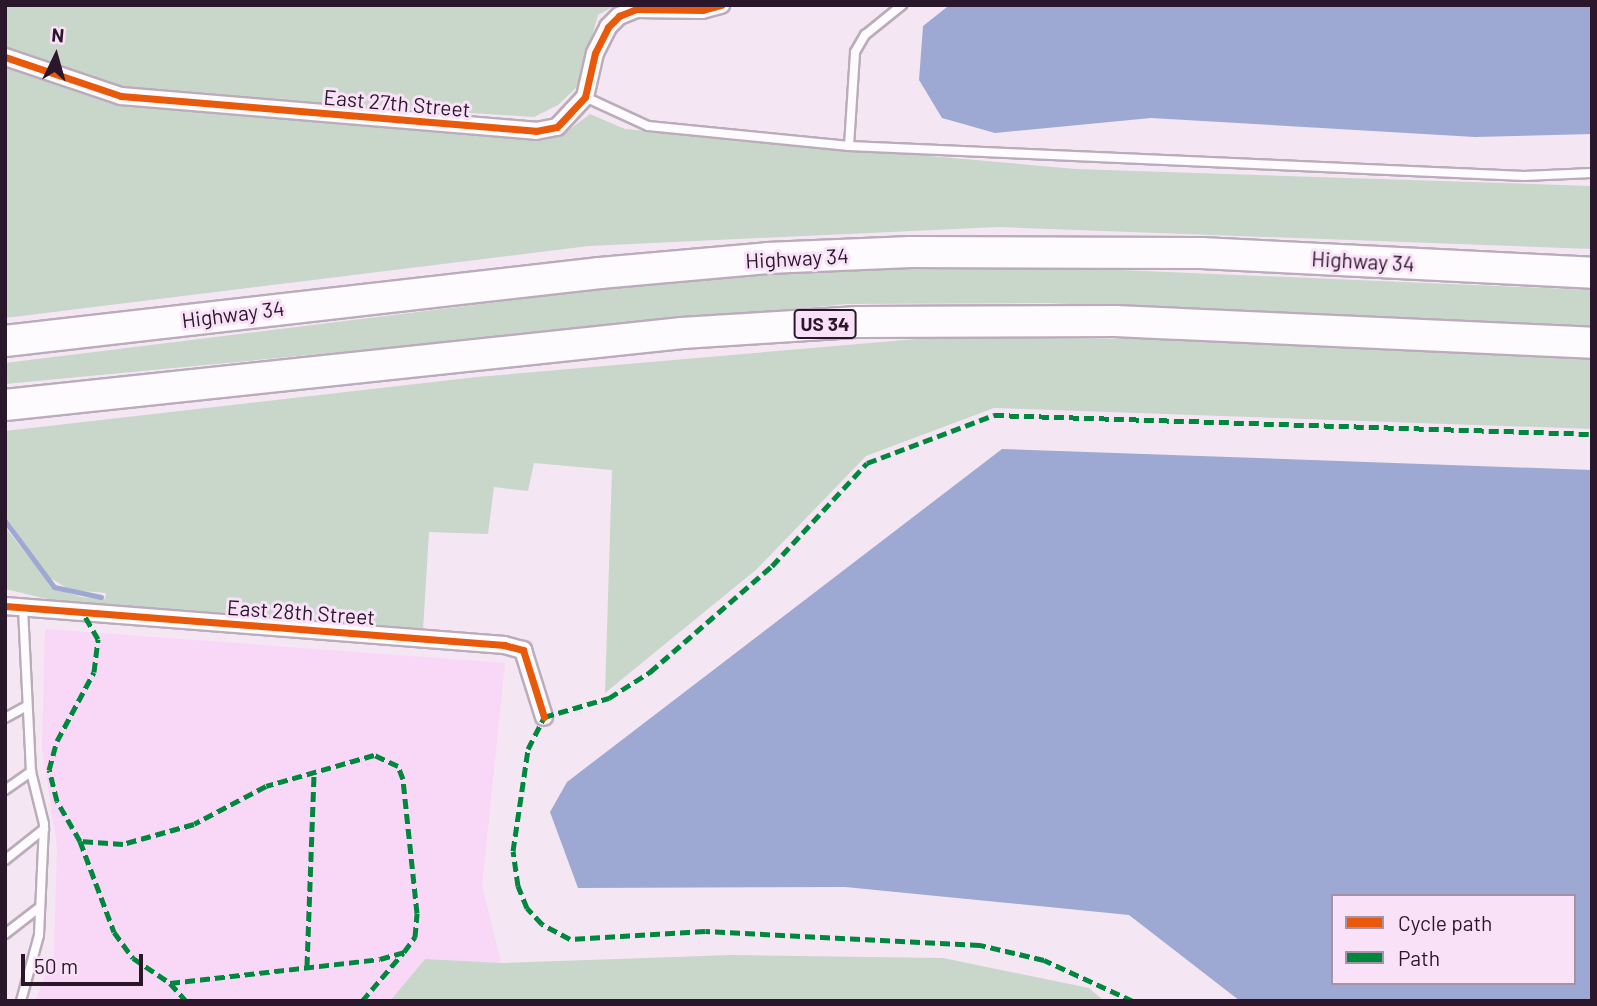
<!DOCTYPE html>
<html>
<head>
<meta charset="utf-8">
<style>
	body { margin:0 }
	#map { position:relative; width:1597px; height:1006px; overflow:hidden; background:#f4e7f3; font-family:Barlow,sans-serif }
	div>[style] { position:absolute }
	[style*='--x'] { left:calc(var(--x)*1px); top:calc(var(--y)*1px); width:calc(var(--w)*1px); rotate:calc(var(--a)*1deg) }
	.built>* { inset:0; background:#f9d7f7 }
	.green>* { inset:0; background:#c9d6ca }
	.water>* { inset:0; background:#9ea9d3 }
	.stream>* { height:5px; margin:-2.5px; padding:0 2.5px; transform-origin:2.5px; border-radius:2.5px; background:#9ea9d3 }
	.roads { filter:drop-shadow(2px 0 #bbacbb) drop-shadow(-2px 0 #bbacbb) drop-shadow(0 2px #bbacbb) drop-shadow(0 -2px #bbacbb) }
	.lane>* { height:8px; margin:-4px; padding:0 4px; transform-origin:4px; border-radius:4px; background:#fdfbfd }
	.street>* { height:16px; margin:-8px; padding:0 8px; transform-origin:8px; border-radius:8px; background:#fdfbfd }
	.highway>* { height:30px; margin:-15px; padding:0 15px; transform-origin:15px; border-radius:15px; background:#fdfbfd }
	.quiet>* { height:5px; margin-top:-2.5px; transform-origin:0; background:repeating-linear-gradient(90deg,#00873e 0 10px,transparent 0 15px) }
	.cycleway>* { height:7px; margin:-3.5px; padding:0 3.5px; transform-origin:3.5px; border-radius:3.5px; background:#e8590c }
	span { translate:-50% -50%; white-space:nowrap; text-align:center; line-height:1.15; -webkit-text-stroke:6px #f9e2f8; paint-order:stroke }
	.shield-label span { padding:2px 5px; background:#f9e2f8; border:2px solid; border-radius:5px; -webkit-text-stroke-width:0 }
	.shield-label { font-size:19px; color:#2b172b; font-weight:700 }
	.street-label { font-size:21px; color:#2b172b }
	.frame { position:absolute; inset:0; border:7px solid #2b172b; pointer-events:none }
	.legend { position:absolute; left:1331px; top:894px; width:245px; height:91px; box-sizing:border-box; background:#f9e2f8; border:2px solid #a791a6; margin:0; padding:9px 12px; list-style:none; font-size:21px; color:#2b172b }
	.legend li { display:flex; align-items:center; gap:14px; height:35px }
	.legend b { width:35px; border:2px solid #a791a6 }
	.north { position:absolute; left:21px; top:21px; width:70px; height:70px; -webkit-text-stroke:5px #f9e2f8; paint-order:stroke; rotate:5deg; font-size:19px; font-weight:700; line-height:28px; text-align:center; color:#2b172b }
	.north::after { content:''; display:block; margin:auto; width:24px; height:32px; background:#2b172b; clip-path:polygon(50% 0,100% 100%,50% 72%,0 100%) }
	.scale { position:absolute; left:21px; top:954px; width:122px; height:32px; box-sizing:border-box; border:4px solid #2b172b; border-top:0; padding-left:9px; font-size:21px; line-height:24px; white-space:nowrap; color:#2b172b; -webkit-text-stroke:5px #f9e2f8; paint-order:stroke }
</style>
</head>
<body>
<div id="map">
	<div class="built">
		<i style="clip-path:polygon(45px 629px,505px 663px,482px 886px,501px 963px,425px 959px,390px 1001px,35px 1001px,54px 954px,57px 846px,42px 748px)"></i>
	</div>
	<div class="green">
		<i style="clip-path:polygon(5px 5px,616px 5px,598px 15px,578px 86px,558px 105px,534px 117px,147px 92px,92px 82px,5px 51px)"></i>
		<i style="clip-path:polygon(5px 63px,86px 95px,141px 105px,562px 135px,590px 114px,625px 129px,1076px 169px,1592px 186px,1592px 249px,998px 227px,589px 246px,5px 318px)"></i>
		<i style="clip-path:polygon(1051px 267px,1592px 290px,1592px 327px,1047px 303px,847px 304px,5px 384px,5px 363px,668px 281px,841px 269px)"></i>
		<i style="clip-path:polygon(928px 338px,1210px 339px,1592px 358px,1592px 429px,994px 408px,866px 456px,757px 569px,605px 693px,612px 470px,534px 463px,528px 491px,494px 487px,488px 534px,429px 532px,423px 630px,77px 606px,5px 589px,5px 527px,53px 588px,81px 597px,105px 599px,106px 593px,70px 590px,47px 576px,5px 516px,5px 431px,477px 377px)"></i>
		<i style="clip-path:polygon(732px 955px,943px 958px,1089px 988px,1104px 1001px,390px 1001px,425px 959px,501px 963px)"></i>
	</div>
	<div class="water">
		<i style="clip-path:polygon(1592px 5px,1592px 134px,1475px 137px,1151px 118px,995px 133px,942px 118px,919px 80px,923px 26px,947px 7px)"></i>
		<i style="clip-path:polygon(evenodd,1002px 449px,1592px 470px,1592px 1001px,1240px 1001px,1129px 915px,845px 887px,578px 888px,550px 812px,567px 782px,1002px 449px,1333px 896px,1574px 896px,1574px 983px,1333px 983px,1333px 896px)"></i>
	</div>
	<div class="stream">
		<i style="--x:5;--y:521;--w:82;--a:53.4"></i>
		<i style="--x:54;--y:587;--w:48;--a:12"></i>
	</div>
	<div class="roads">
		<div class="lane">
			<i style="--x:585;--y:97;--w:69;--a:24.7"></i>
			<i style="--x:648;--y:126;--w:202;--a:5.7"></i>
			<i style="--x:849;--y:146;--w:676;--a:2.54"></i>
			<i style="--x:1524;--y:176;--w:68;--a:-2.5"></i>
			<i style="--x:849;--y:146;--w:94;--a:-86.3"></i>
			<i style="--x:855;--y:52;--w:20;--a:-60"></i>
			<i style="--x:865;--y:35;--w:48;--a:-39"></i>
			<i style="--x:5;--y:718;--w:25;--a:-29"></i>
			<i style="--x:5;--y:790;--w:32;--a:-35"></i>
			<i style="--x:5;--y:860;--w:50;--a:-38.5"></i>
			<i style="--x:5;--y:934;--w:44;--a:-37.6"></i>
			<i style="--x:21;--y:1001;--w:68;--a:-74.7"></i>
			<i style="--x:39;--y:935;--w:111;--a:-87.4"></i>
			<i style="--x:44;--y:824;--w:54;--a:-104"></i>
			<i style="--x:31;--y:772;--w:166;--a:-92.8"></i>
		</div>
		<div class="street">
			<i style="--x:5;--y:57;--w:122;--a:18.6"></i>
			<i style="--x:121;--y:96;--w:416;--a:4.8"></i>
			<i style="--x:536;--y:131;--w:21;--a:-11"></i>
			<i style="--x:557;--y:127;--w:41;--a:-47"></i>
			<i style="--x:585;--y:97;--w:45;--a:-77.2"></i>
			<i style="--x:595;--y:53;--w:29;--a:-63"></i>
			<i style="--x:608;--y:27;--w:16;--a:-45"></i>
			<i style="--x:619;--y:16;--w:18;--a:-22"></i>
			<i style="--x:636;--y:9;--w:66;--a:0.9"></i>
			<i style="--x:702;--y:10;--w:20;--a:-15"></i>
			<i style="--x:5;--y:606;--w:501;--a:4.47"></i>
			<i style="--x:504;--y:645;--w:20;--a:15"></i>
			<i style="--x:523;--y:650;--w:70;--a:72.6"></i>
		</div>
		<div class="highway">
			<i style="--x:5;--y:341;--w:599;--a:-6.52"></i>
			<i style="--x:600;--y:273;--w:168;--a:-5.1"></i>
			<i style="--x:767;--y:258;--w:144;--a:-2.4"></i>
			<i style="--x:911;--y:252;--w:290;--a:0.2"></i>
			<i style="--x:1201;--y:253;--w:392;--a:2.9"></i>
			<i style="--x:5;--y:405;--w:681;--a:-6.07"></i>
			<i style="--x:682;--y:333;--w:177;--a:-3.6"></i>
			<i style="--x:859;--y:322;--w:256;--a:-0.2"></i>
			<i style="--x:1115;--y:321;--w:478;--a:2.6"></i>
		</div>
	</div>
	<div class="quiet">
		<i style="--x:80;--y:841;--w:97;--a:69.5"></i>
		<i style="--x:114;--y:932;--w:32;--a:54"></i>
		<i style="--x:133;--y:958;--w:45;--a:34"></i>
		<i style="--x:170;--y:983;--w:211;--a:-6.5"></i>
		<i style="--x:380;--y:959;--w:25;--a:-16"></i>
		<i style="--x:404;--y:952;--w:19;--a:-54"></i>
		<i style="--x:415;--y:937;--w:24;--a:-85"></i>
		<i style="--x:417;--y:913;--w:135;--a:-96"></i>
		<i style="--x:403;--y:779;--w:14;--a:-111"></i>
		<i style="--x:398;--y:766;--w:26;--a:-155"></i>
		<i style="--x:374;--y:755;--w:112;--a:164"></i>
		<i style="--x:266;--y:786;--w:81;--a:152.2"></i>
		<i style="--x:194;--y:824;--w:74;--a:164.3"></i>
		<i style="--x:123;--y:844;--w:43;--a:-176"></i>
		<i style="--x:80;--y:841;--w:46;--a:-119.9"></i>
		<i style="--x:57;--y:801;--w:32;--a:-104"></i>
		<i style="--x:49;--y:770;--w:30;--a:-75"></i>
		<i style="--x:57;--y:741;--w:78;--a:-61.8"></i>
		<i style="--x:94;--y:672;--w:33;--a:-83"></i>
		<i style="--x:98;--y:639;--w:30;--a:-120"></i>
		<i style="--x:307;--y:966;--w:195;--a:-87.9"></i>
		<i style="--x:170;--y:983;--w:24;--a:48"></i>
		<i style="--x:362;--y:1001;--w:63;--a:-49.5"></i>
		<i style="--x:1133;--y:1001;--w:98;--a:-155.3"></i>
		<i style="--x:1044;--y:960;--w:66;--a:-166.8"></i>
		<i style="--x:980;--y:945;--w:275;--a:-177.1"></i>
		<i style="--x:705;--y:931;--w:135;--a:176.6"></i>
		<i style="--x:570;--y:939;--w:32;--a:-152"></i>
		<i style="--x:542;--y:924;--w:22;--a:-133"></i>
		<i style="--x:527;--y:908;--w:24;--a:-112"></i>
		<i style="--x:518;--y:886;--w:35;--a:-98"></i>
		<i style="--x:513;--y:851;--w:103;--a:-81.6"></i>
		<i style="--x:528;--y:749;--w:36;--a:-63"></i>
		<i style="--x:544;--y:717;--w:68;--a:-16.3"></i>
		<i style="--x:609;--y:698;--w:49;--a:-32.4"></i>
		<i style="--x:650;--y:672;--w:162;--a:-41"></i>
		<i style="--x:772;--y:566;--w:140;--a:-47.3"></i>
		<i style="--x:867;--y:463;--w:136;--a:-20.7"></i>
		<i style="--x:994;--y:415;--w:598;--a:1.82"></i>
	</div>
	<div class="cycleway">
		<i style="--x:5;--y:57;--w:122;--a:18.6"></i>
		<i style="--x:121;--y:96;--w:416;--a:4.8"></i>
		<i style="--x:536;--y:131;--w:21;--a:-11"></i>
		<i style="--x:557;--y:127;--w:41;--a:-47"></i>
		<i style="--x:585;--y:97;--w:45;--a:-77.2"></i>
		<i style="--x:595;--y:53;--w:29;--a:-63"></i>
		<i style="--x:608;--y:27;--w:16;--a:-45"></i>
		<i style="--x:619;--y:16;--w:18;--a:-22"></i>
		<i style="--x:636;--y:9;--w:66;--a:0.9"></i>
		<i style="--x:702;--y:10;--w:20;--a:-15"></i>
		<i style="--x:5;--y:606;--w:501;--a:4.47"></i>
		<i style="--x:504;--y:645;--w:20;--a:15"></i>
		<i style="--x:523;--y:650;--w:70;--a:72.6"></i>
	</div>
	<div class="shield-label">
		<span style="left:825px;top:324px">US 34</span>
	</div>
	<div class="street-label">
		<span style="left:397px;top:103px;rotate:5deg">East 27th Street</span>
		<span style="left:797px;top:258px;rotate:-3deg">Highway 34</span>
		<span style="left:1363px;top:261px;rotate:3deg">Highway 34</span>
		<span style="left:233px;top:314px;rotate:-7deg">Highway 34</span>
		<span style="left:301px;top:612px;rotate:4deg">East 28th Street</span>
	</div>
	<div class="frame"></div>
	<ul class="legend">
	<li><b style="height:9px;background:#e8590c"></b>Cycle path</li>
	<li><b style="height:9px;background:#00873e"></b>Path</li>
	</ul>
	<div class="north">N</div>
	<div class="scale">50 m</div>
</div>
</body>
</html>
